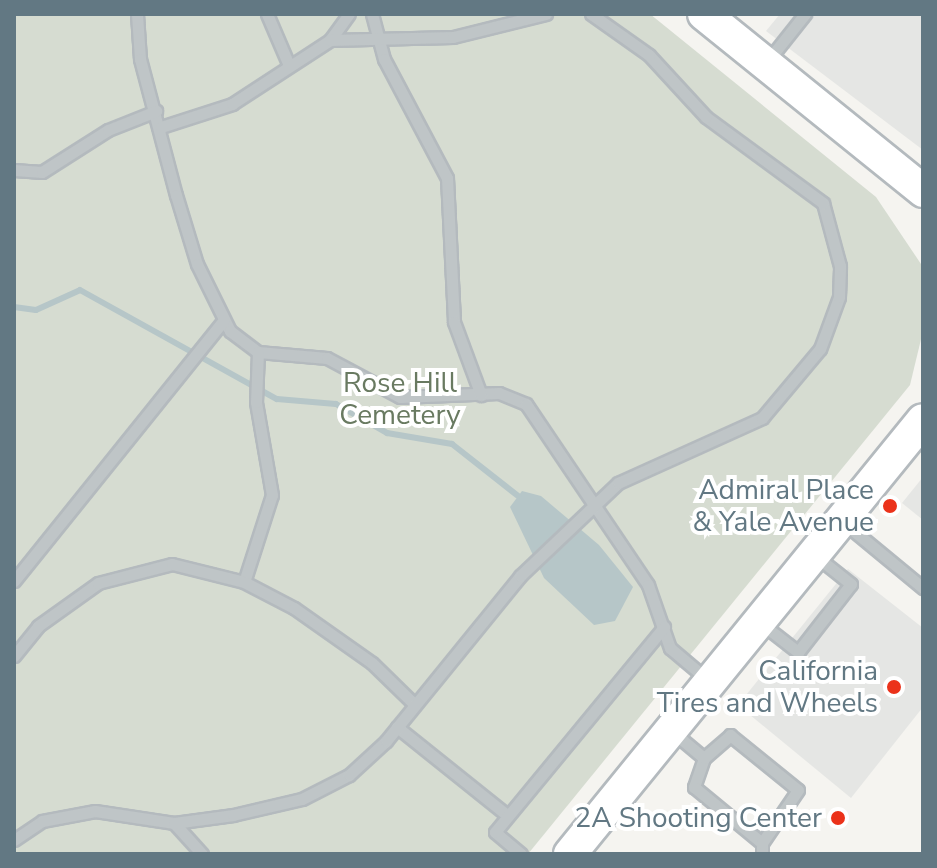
<!DOCTYPE html>
<html>
<head>
<meta charset="utf-8">
<style>
	body { margin:0 }
	#map { position:relative; width:937px; height:868px; overflow:hidden; background:#f5f4f0; font-family:"Nunito Sans",sans-serif }
	div>[style] { position:absolute }
	[style*='--x'] { left:calc(var(--x)*1px); top:calc(var(--y)*1px); width:calc(var(--w)*1px); rotate:calc(var(--a)*1deg) }
	.built>* { inset:0; background:#e5e6e4 }
	.green>* { inset:0; background:#d6dcd1 }
	.water>* { inset:0; background:#b6c6c8 }
	.stream>* { height:6px; margin:-3px; padding:0 3px; transform-origin:3px; border-radius:3px; background:#b6c6c8 }
	.roads { filter:drop-shadow(2px 0 #b4babe) drop-shadow(-2px 0 #b4babe) drop-shadow(0 2px #b4babe) drop-shadow(0 -2px #b4babe) }
	.lane>* { height:11px; margin:-5.5px; padding:0 5.5px; transform-origin:5.5px; border-radius:5.5px; background:#bfc5c7 }
	.secondary>* { height:32px; margin:-16px; padding:0 16px; transform-origin:16px; border-radius:16px; background:#fff }
	.dots>* { width:22px; height:22px; translate:-50% -50%; box-sizing:border-box; border:4px solid #fff; border-radius:50% }
	span { translate:-50% -50%; white-space:nowrap; text-align:center; line-height:1.15; -webkit-text-stroke:8px #fff; paint-order:stroke }
	.park-label { font-size:28px; color:#697a61 }
	.poi-label { font-size:28px; color:#627883 }
	.right { translate:-100% -50%; text-align:right }
	.frame { position:absolute; inset:0; border:16px solid #627883; pointer-events:none }
</style>
</head>
<body>
<div id="map">
	<div class="built">
		<i style="clip-path:polygon(780px 14px,923px 14px,923px 150px,766px 31px)"></i>
		<i style="clip-path:polygon(923px 477px,923px 520px,902px 503px)"></i>
		<i style="clip-path:polygon(848px 569px,923px 628px,923px 707px,851px 798px,738px 705px)"></i>
	</div>
	<div class="green">
		<i style="clip-path:polygon(14px 14px,650px 14px,876px 197px,923px 267px,923px 331px,910px 385px,528px 854px,14px 854px)"></i>
	</div>
	<div class="water">
		<i style="clip-path:polygon(522px 491px,541px 496px,599px 545px,633px 587px,615px 621px,594px 625px,544px 578px,510px 507px)"></i>
	</div>
	<div class="stream">
		<i style="--x:14;--y:307;--w:22;--a:8"></i>
		<i style="--x:36;--y:310;--w:48;--a:-24.4"></i>
		<i style="--x:80;--y:290;--w:225;--a:29"></i>
		<i style="--x:277;--y:399;--w:59;--a:4.8"></i>
		<i style="--x:336;--y:404;--w:59;--a:29.6"></i>
		<i style="--x:387;--y:433;--w:66;--a:9.6"></i>
		<i style="--x:452;--y:444;--w:84;--a:38.2"></i>
	</div>
	<div class="roads">
		<div class="lane">
			<i style="--x:137;--y:14;--w:45;--a:86.2"></i>
			<i style="--x:140;--y:59;--w:141;--a:75.2"></i>
			<i style="--x:176;--y:195;--w:72;--a:73.1"></i>
			<i style="--x:197;--y:264;--w:75;--a:63.8"></i>
			<i style="--x:230;--y:331;--w:35;--a:37"></i>
			<i style="--x:258;--y:352;--w:69;--a:5"></i>
			<i style="--x:327;--y:358;--w:83;--a:28.1"></i>
			<i style="--x:400;--y:397;--w:99;--a:-2.3"></i>
			<i style="--x:499;--y:393;--w:29;--a:22"></i>
			<i style="--x:526;--y:404;--w:218;--a:56"></i>
			<i style="--x:648;--y:585;--w:67;--a:70.8"></i>
			<i style="--x:670;--y:648;--w:51;--a:40.2"></i>
			<i style="--x:267;--y:14;--w:53;--a:66.8"></i>
			<i style="--x:372;--y:14;--w:47;--a:75.1"></i>
			<i style="--x:384;--y:59;--w:135;--a:62.1"></i>
			<i style="--x:447;--y:178;--w:144;--a:87.2"></i>
			<i style="--x:454;--y:322;--w:78;--a:69.7"></i>
			<i style="--x:330;--y:40;--w:32;--a:-54"></i>
			<i style="--x:766;--y:63;--w:63;--a:-51.5"></i>
			<i style="--x:161;--y:127;--w:75;--a:-17.9"></i>
			<i style="--x:232;--y:104;--w:117;--a:-33.1"></i>
			<i style="--x:330;--y:40;--w:123;--a:-1.4"></i>
			<i style="--x:453;--y:37;--w:96;--a:-13.9"></i>
			<i style="--x:14;--y:170;--w:28;--a:4"></i>
			<i style="--x:42;--y:172;--w:78;--a:-32.5"></i>
			<i style="--x:108;--y:130;--w:52;--a:-21.6"></i>
			<i style="--x:843;--y:522;--w:104;--a:39.5"></i>
			<i style="--x:14;--y:581;--w:334;--a:-51.2"></i>
			<i style="--x:244;--y:582;--w:91;--a:-72.2"></i>
			<i style="--x:272;--y:495;--w:94;--a:-99.8"></i>
			<i style="--x:256;--y:402;--w:50;--a:-87.7"></i>
			<i style="--x:762;--y:624;--w:46;--a:37.9"></i>
			<i style="--x:798;--y:652;--w:86;--a:-52.1"></i>
			<i style="--x:851;--y:584;--w:43;--a:-141.5"></i>
			<i style="--x:14;--y:656;--w:38;--a:-51"></i>
			<i style="--x:38;--y:626;--w:74;--a:-35.6"></i>
			<i style="--x:98;--y:583;--w:76;--a:-14.4"></i>
			<i style="--x:172;--y:564;--w:74;--a:14"></i>
			<i style="--x:244;--y:582;--w:56;--a:27.5"></i>
			<i style="--x:294;--y:608;--w:95;--a:35.2"></i>
			<i style="--x:372;--y:663;--w:60;--a:44.3"></i>
			<i style="--x:397;--y:727;--w:142;--a:38.7"></i>
			<i style="--x:674;--y:733;--w:39;--a:40"></i>
			<i style="--x:704;--y:758;--w:31;--a:109"></i>
			<i style="--x:694;--y:787;--w:88;--a:39.5"></i>
			<i style="--x:762;--y:843;--w:11;--a:90"></i>
			<i style="--x:704;--y:758;--w:35;--a:-41"></i>
			<i style="--x:730;--y:735;--w:87;--a:39"></i>
			<i style="--x:798;--y:790;--w:64;--a:124.2"></i>
			<i style="--x:174;--y:823;--w:42;--a:47.9"></i>
			<i style="--x:14;--y:840;--w:34;--a:-34"></i>
			<i style="--x:42;--y:821;--w:54;--a:-10.7"></i>
			<i style="--x:95;--y:811;--w:80;--a:8.6"></i>
			<i style="--x:174;--y:823;--w:60;--a:-7.7"></i>
			<i style="--x:233;--y:815;--w:71;--a:-13.1"></i>
			<i style="--x:302;--y:799;--w:53;--a:-27.1"></i>
			<i style="--x:349;--y:775;--w:50;--a:-42.6"></i>
			<i style="--x:386;--y:741;--w:213;--a:-50.9"></i>
			<i style="--x:520;--y:576;--w:135;--a:-43.5"></i>
			<i style="--x:618;--y:483;--w:158;--a:-24.3"></i>
			<i style="--x:762;--y:418;--w:90;--a:-50"></i>
			<i style="--x:820;--y:349;--w:55;--a:-69.9"></i>
			<i style="--x:839;--y:297;--w:31;--a:-88"></i>
			<i style="--x:840;--y:266;--w:65;--a:-105.1"></i>
			<i style="--x:823;--y:203;--w:145;--a:-143.7"></i>
			<i style="--x:706;--y:117;--w:84;--a:-132.6"></i>
			<i style="--x:649;--y:55;--w:71;--a:-144.7"></i>
			<i style="--x:521;--y:854;--w:34;--a:-140"></i>
			<i style="--x:495;--y:832;--w:266;--a:-50.5"></i>
		</div>
		<div class="secondary">
			<i style="--x:704;--y:14;--w:282;--a:38.9"></i>
			<i style="--x:570;--y:854;--w:559;--a:-50.88"></i>
		</div>
	</div>
	<div class="dots">
		<i style="left:890px;top:506px;background:#eb321a"></i>
		<i style="left:894px;top:687px;background:#eb321a"></i>
		<i style="left:838px;top:818px;background:#eb321a"></i>
	</div>
	<div class="park-label">
		<span style="left:400px;top:399px">Rose Hill<br>Cemetery</span>
	</div>
	<div class="poi-label">
		<span class="right" style="left:874px;top:506px">Admiral Place<br>&amp; Yale Avenue</span>
		<span class="right" style="left:878px;top:687px">California<br>Tires and Wheels</span>
		<span class="right" style="left:822px;top:818px">2A Shooting Center</span>
	</div>
	<div class="frame"></div>
</div>
</body>
</html>
